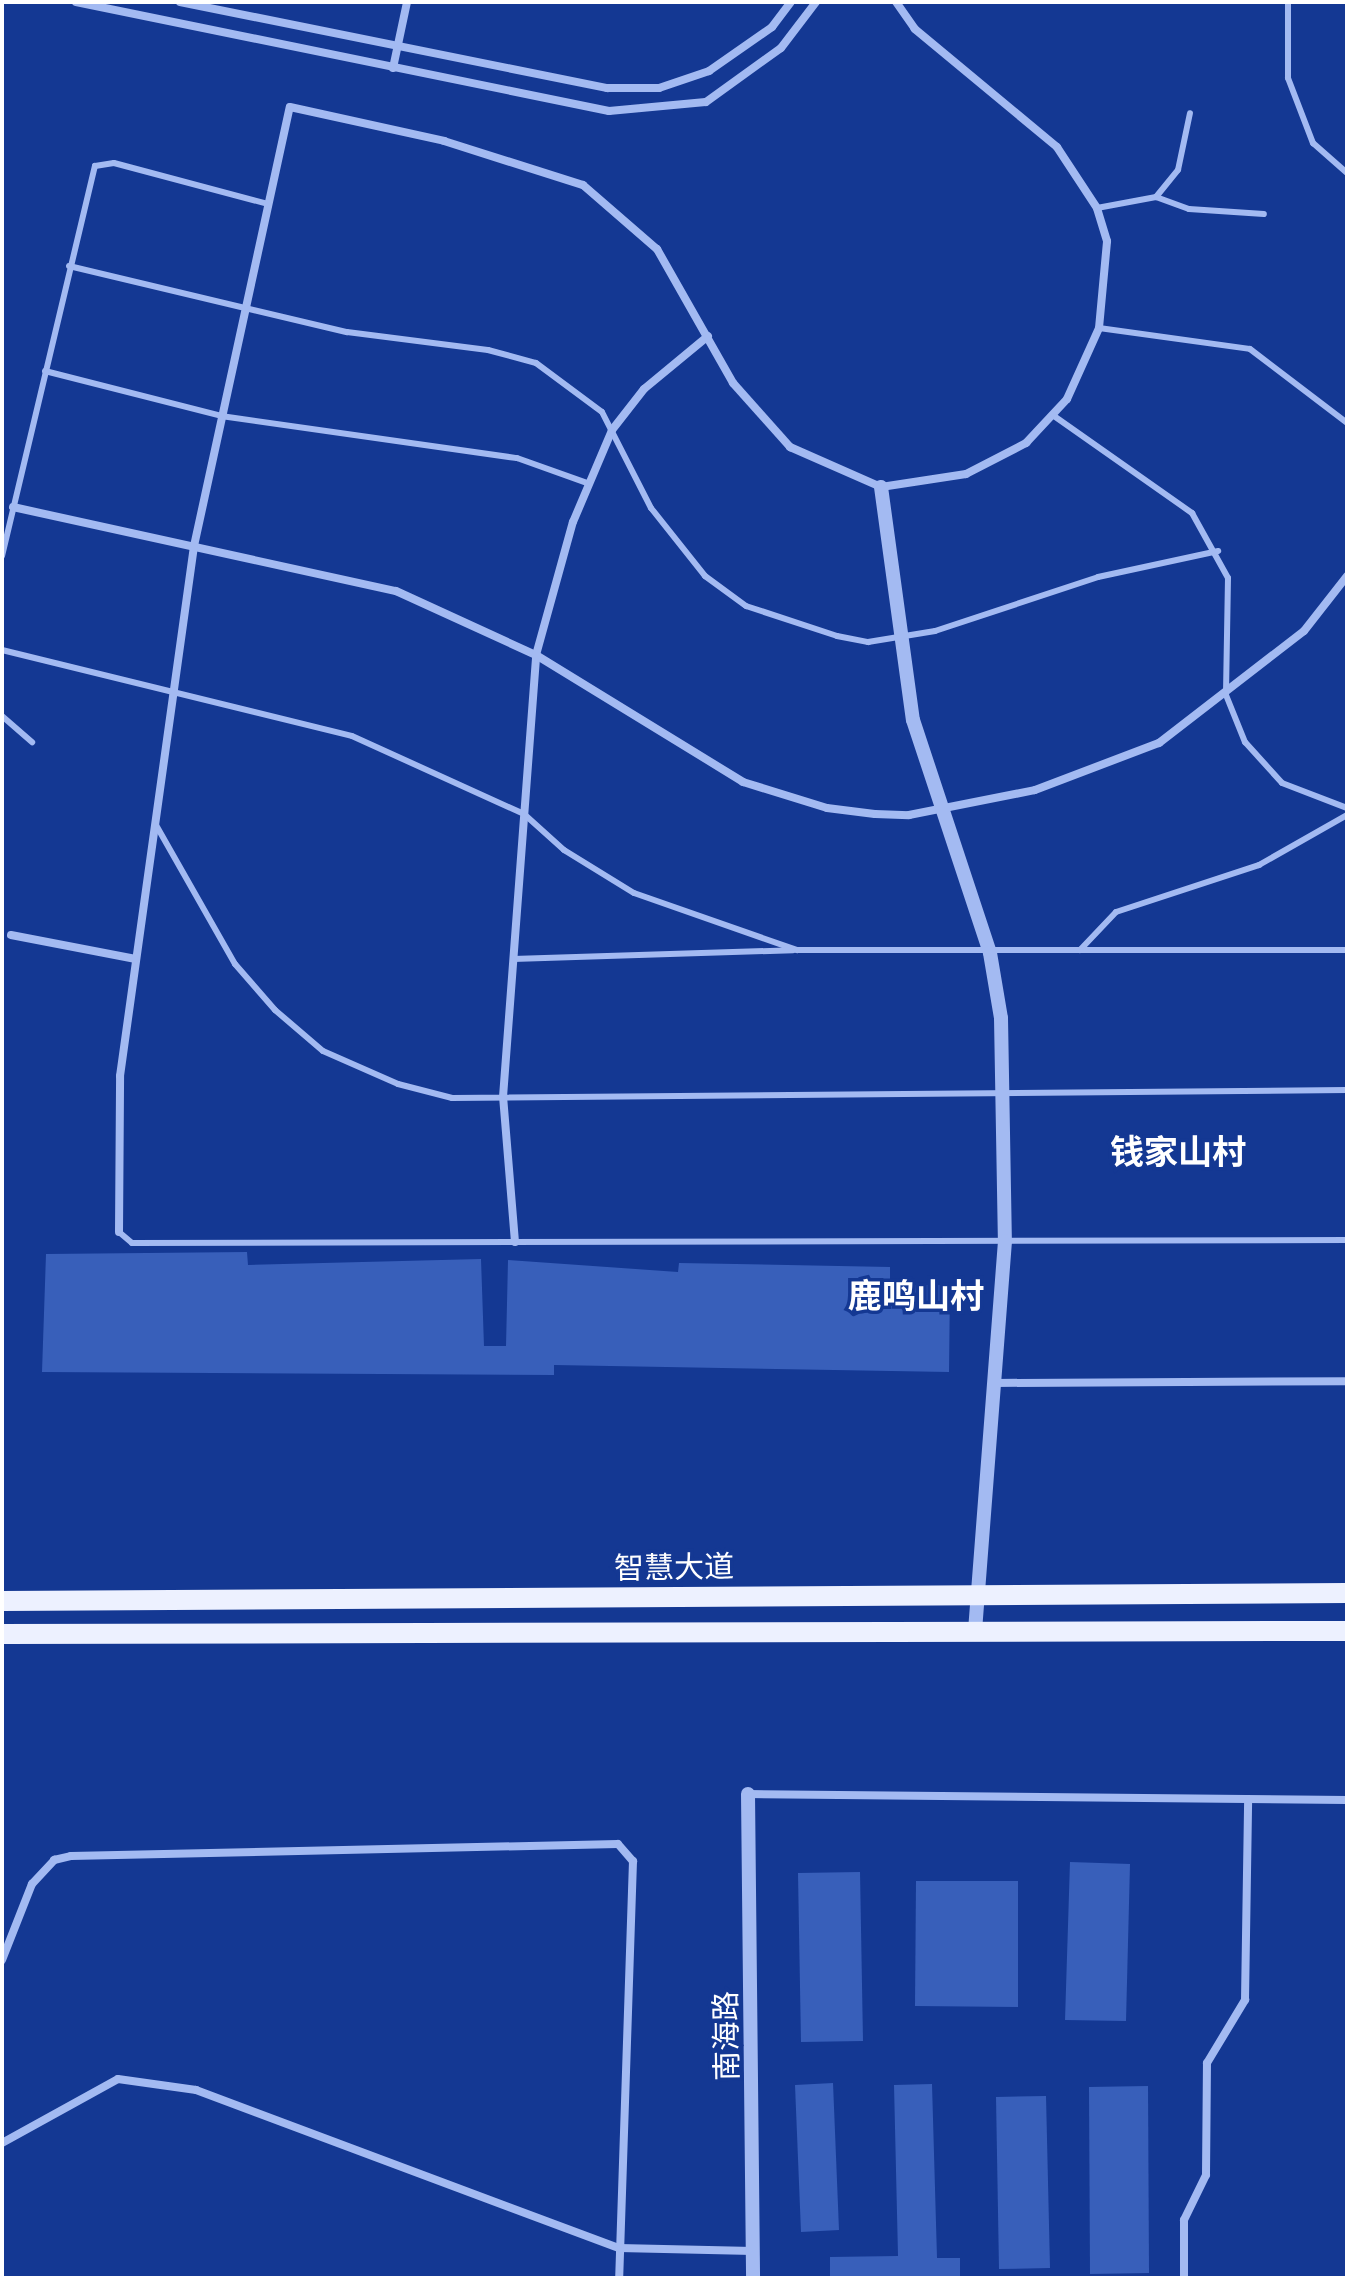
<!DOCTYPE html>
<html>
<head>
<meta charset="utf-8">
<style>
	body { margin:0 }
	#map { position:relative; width:1349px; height:2280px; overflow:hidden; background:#143893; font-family:Commissioner,"Noto Sans SC",sans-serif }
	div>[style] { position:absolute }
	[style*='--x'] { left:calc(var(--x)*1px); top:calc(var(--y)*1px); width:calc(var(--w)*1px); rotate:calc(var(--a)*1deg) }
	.building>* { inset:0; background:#385fba }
	.service>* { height:6px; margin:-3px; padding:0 3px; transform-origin:3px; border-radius:3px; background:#a3baf2 }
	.minor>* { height:8px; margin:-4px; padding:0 4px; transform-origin:4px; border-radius:4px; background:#a3baf2 }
	.tertiary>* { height:14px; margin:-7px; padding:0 7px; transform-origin:7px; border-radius:7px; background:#a3baf2 }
	.primary>* { height:20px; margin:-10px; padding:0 10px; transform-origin:10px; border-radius:10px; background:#edf1ff }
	span { translate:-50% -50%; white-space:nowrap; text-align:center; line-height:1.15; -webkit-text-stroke:7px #143893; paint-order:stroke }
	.street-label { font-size:30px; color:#fff }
	.quarter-label { font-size:34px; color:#fff; font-weight:700 }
	.frame { position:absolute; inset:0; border:4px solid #fff; pointer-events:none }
</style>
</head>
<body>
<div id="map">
	<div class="building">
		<i style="clip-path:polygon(247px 1252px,248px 1265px,481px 1259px,484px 1346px,506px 1346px,508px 1260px,678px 1272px,679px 1263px,890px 1267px,890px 1285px,950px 1285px,949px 1372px,554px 1365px,554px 1375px,42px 1372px,46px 1254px)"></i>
		<i style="clip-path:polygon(1070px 1862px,1130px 1864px,1126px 2021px,1065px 2020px)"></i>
		<i style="clip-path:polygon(860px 1872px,863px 2041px,801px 2042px,798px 1873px)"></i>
		<i style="clip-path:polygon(916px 1881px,1018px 1881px,1018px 2007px,915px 2006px)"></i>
		<i style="clip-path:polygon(833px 2083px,839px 2230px,801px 2232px,795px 2085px)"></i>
		<i style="clip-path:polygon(932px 2084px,937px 2258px,960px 2258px,960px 2278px,830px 2278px,830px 2257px,898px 2256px,894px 2085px)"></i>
		<i style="clip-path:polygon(1148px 2086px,1149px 2273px,1090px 2274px,1089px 2087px)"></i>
		<i style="clip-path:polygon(1046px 2096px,1050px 2268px,999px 2269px,996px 2097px)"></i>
	</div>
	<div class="service">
		<i style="--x:1288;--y:2;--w:76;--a:90"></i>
		<i style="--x:1288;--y:78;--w:70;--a:69"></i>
		<i style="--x:1313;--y:143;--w:45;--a:41.4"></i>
		<i style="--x:1156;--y:197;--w:35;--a:-51"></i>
		<i style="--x:1178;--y:170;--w:58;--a:-78.1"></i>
		<i style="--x:1097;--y:208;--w:60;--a:-10.6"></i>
		<i style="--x:1156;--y:197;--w:35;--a:20"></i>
		<i style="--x:1189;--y:209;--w:75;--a:3.8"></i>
		<i style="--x:69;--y:266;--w:286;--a:13.4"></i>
		<i style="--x:347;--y:332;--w:142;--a:7.3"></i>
		<i style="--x:488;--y:350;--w:50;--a:15.2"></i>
		<i style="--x:536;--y:363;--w:82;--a:36.6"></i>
		<i style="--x:602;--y:412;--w:108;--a:63"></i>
		<i style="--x:651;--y:508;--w:87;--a:51.5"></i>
		<i style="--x:705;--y:576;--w:51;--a:36.2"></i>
		<i style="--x:746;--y:606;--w:96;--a:18.2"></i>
		<i style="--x:837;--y:636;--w:32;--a:11"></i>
		<i style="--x:868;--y:642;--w:68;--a:-9.3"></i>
		<i style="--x:935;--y:631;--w:172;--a:-18.3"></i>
		<i style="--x:1098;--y:577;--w:123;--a:-12.2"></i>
		<i style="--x:1099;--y:328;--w:152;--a:7.9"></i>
		<i style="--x:1250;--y:349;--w:122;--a:37.3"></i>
		<i style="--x:45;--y:371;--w:182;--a:14.3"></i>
		<i style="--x:221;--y:416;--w:299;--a:8.1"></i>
		<i style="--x:517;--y:458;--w:77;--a:19.6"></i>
		<i style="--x:1054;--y:416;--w:169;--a:35.1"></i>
		<i style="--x:1192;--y:513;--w:74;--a:61"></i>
		<i style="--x:1228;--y:578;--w:117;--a:91"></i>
		<i style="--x:1226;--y:695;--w:51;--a:68"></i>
		<i style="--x:1245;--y:742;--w:55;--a:47.9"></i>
		<i style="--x:1282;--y:783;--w:70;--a:21"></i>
		<i style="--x:2;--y:556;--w:401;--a:-76.6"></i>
		<i style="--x:95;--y:166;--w:19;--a:-9"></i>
		<i style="--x:114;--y:163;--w:159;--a:14.9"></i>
		<i style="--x:2;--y:650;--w:360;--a:13.8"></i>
		<i style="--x:352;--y:736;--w:189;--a:24.4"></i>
		<i style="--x:524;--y:814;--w:54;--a:42"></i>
		<i style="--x:564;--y:850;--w:82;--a:31.6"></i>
		<i style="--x:634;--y:893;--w:173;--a:19.3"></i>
		<i style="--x:797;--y:950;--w:550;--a:0"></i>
		<i style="--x:2;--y:716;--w:40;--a:41"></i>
		<i style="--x:156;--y:825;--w:160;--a:60.4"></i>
		<i style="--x:235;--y:964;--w:61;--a:49"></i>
		<i style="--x:275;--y:1010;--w:63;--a:40.5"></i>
		<i style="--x:323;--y:1051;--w:82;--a:23.7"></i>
		<i style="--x:398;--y:1084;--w:56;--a:14.5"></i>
		<i style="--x:452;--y:1098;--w:895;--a:-0.51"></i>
		<i style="--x:1080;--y:950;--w:52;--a:-46.5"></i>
		<i style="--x:1116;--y:912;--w:151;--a:-18.2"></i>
		<i style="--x:1259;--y:865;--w:101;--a:-29.6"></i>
		<i style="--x:513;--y:959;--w:280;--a:-1.8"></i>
		<i style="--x:119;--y:1232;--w:17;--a:40"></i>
		<i style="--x:132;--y:1243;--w:1215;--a:-0.14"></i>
	</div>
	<div class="minor">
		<i style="--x:76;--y:2;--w:544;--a:11.56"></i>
		<i style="--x:609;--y:111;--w:97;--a:-5.3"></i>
		<i style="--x:706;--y:102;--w:92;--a:-35.8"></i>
		<i style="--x:781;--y:48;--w:58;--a:-52.7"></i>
		<i style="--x:180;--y:2;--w:436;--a:11.4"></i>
		<i style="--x:607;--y:88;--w:52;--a:0"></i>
		<i style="--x:659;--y:88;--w:53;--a:-18.8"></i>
		<i style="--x:709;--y:71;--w:77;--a:-34.9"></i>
		<i style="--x:772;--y:27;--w:31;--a:-53"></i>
		<i style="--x:393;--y:68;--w:67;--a:-78"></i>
		<i style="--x:13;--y:507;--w:392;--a:12.4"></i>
		<i style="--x:396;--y:591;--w:154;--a:24.6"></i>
		<i style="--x:536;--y:655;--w:243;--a:31.5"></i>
		<i style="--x:743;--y:782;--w:88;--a:17.2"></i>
		<i style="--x:827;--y:808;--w:48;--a:7.1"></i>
		<i style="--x:875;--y:814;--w:34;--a:2"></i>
		<i style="--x:909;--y:815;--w:128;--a:-11.2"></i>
		<i style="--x:1035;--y:790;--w:133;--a:-20.8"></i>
		<i style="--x:1159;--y:743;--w:183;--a:-37.7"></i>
		<i style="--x:1304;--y:631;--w:70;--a:-52"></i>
		<i style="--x:11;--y:935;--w:127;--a:10.9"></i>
		<i style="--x:119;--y:1232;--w:156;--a:-89.6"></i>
		<i style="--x:120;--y:1076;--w:535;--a:-82.05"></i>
		<i style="--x:194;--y:546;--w:449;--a:-77.7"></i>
		<i style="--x:290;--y:107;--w:158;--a:12.4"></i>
		<i style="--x:444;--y:141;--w:146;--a:17.6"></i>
		<i style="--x:583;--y:185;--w:98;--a:40.9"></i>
		<i style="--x:657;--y:249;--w:154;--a:60.4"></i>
		<i style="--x:733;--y:383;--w:86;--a:48.3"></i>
		<i style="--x:790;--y:447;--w:99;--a:23.7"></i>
		<i style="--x:881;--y:487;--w:86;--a:-8.7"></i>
		<i style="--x:966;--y:474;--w:68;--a:-27.3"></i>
		<i style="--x:1026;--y:443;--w:60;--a:-47"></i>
		<i style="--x:1067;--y:399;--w:78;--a:-65.7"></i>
		<i style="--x:1099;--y:328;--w:87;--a:-84.7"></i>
		<i style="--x:1107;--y:241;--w:34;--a:-107"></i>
		<i style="--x:1097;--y:208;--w:73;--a:-123.3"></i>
		<i style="--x:1057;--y:147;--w:185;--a:-140.3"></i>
		<i style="--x:915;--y:29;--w:33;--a:-125"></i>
		<i style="--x:515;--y:1242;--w:145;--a:-94.7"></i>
		<i style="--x:503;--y:1097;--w:443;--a:-85.7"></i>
		<i style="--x:536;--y:655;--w:138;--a:-74.5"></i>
		<i style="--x:573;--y:522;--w:100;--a:-67"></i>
		<i style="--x:612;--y:430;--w:52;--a:-52"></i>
		<i style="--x:644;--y:389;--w:83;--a:-39.6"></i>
		<i style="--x:994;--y:1383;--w:353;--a:-0.3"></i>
		<i style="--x:748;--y:1794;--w:599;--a:0.57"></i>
		<i style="--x:2;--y:1960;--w:82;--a:-68.5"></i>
		<i style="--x:32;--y:1884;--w:33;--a:-47"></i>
		<i style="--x:54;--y:1860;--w:17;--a:-13"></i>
		<i style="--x:71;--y:1856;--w:547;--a:-1.26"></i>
		<i style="--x:618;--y:1844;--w:23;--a:49"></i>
		<i style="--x:633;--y:1861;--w:417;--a:91.9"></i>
		<i style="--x:2;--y:2143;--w:132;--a:-28.9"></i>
		<i style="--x:118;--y:2079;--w:79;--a:8"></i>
		<i style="--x:196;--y:2090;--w:452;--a:20.5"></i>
		<i style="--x:619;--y:2248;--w:134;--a:1.3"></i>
		<i style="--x:1184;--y:2278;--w:58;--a:-90"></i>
		<i style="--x:1184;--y:2220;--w:50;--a:-63.9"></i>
		<i style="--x:1206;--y:2175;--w:112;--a:-89.5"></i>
		<i style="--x:1207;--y:2063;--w:74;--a:-58.9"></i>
		<i style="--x:1245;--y:2000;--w:199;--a:-89.1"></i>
	</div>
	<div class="tertiary">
		<i style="--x:881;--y:487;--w:235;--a:82.2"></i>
		<i style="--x:913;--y:720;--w:245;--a:71.7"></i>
		<i style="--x:990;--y:953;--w:66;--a:80.4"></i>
		<i style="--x:1001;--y:1018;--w:223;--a:89"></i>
		<i style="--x:1005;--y:1241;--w:393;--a:94.4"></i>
		<i style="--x:748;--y:1794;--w:484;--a:89.4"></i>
	</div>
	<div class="primary">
		<i style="--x:2;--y:1601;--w:1345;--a:-0.34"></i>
		<i style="--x:2;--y:1634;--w:1345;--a:-0.13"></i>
	</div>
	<div class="street-label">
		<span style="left:674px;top:1566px;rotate:-1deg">智慧大道</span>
		<span style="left:725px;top:2036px;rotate:-91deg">南海路</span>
	</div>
	<div class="quarter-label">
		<span style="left:1178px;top:1151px">钱家山村</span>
		<span style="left:916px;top:1295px">鹿鸣山村</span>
	</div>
	<div class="frame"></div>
</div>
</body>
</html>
